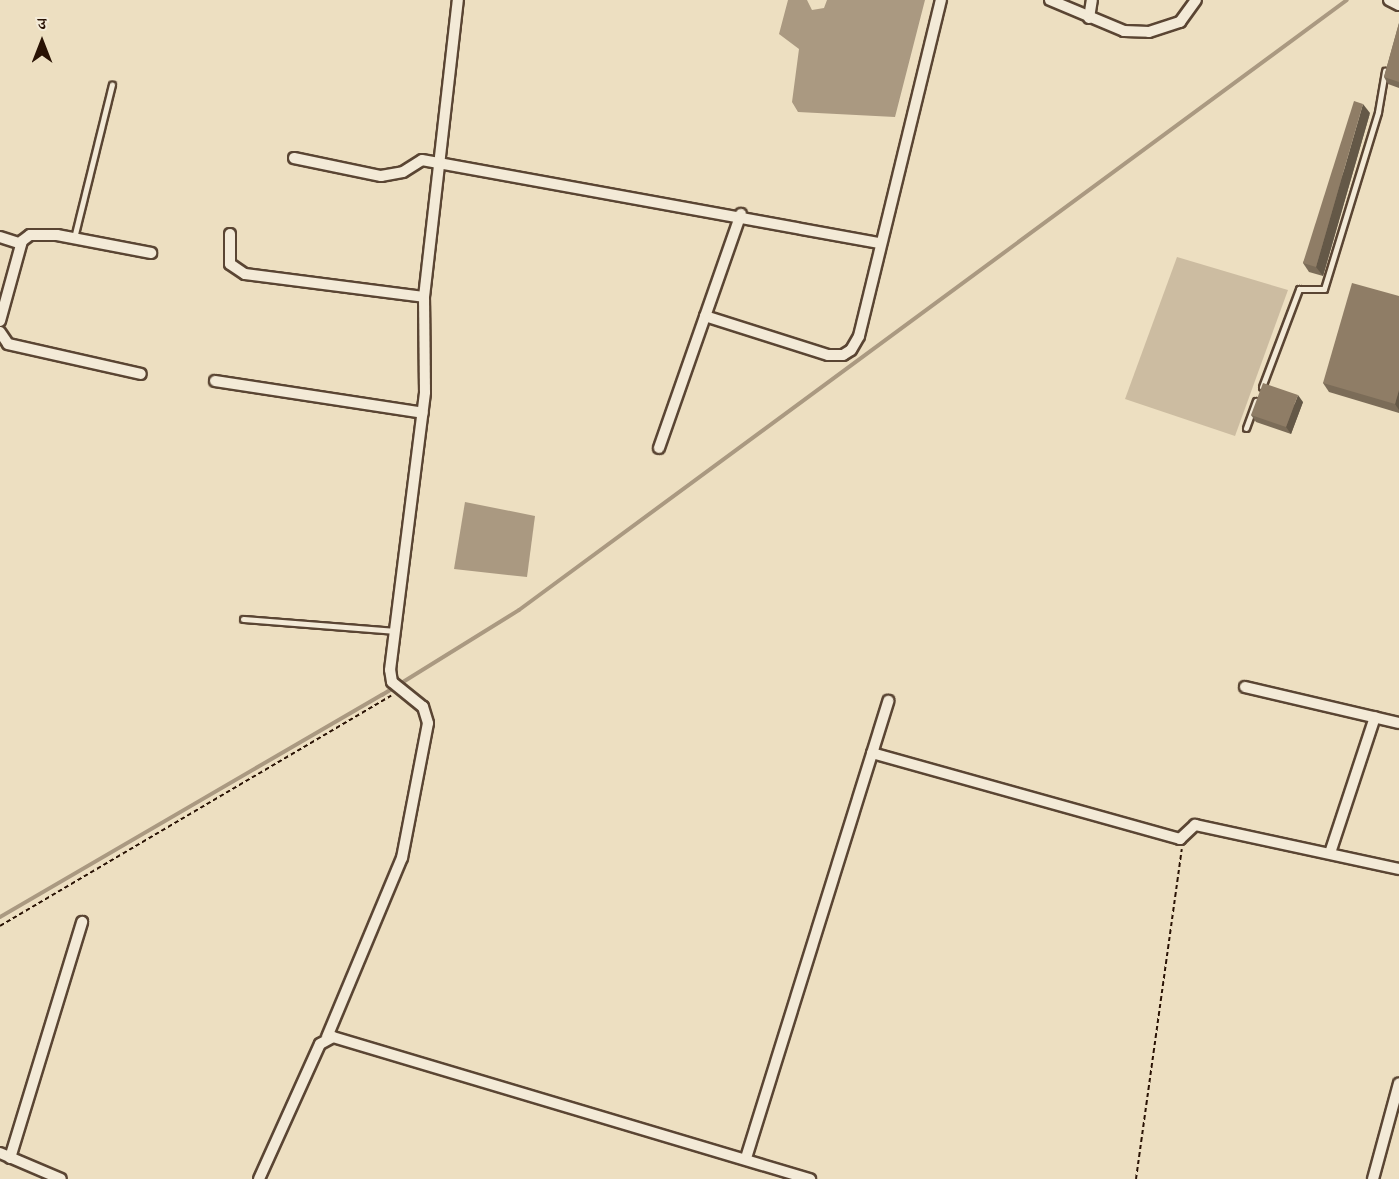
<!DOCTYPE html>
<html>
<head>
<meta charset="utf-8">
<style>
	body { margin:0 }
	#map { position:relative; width:1399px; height:1179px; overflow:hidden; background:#eddfc1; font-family:"IM FELL French Canon","Noto Serif Devanagari",serif }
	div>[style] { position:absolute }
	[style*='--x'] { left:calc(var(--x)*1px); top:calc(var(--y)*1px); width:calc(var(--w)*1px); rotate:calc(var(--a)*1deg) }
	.green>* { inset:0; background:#ccbca1 }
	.water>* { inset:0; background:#aa9981 }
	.stream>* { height:4px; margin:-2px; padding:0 2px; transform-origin:2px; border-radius:2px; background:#aa9981 }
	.path>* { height:2px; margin-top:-1px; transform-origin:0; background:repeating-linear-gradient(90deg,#291204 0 4.5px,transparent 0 7.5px) }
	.roads { filter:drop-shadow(2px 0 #5a4533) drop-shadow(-2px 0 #5a4533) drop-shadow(0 2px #5a4533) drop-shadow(0 -2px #5a4533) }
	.lane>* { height:5px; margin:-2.5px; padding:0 2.5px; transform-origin:2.5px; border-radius:2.5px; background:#f3ead7 }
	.street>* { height:10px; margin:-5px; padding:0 5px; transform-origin:5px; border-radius:5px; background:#f3ead7 }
	.wall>* { inset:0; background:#7b6c58 }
	.shaded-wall>* { inset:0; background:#645847 }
	.building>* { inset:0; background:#8f7d66 }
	span { translate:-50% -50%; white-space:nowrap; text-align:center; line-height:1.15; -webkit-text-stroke:4.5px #f3ead7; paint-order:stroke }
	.north { position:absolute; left:12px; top:12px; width:60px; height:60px; -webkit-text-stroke:4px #f3ead7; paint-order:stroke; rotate:0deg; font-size:16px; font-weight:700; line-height:24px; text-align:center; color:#291204 }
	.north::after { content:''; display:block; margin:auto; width:21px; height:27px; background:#291204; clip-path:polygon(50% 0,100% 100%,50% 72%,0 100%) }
</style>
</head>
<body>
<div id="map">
	<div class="green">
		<i style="clip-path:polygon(1177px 257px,1288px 290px,1235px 436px,1125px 399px)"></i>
	</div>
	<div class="water">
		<i style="clip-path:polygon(788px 0,807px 0,812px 10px,824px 8px,827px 0,925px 0,895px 117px,798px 112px,792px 102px,799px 49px,779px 34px)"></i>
		<i style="clip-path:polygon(465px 502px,535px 516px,527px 577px,454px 569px)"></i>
	</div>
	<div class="stream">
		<i style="--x:0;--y:917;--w:442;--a:-30.2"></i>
		<i style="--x:382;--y:695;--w:161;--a:-31.8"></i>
		<i style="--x:519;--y:610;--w:1028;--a:-36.38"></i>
	</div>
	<div class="path">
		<i style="--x:0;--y:926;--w:454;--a:-30.5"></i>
		<i style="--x:1136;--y:1179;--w:333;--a:-82.1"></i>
	</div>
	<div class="roads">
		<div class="lane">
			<i style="--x:74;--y:238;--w:158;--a:-76.1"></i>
			<i style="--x:1262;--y:387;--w:105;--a:-69.3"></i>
			<i style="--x:1299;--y:289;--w:25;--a:0"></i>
			<i style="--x:1324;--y:289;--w:185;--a:-73"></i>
			<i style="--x:1378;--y:112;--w:42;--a:-80.3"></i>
			<i style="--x:1246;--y:428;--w:29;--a:-70"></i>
			<i style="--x:243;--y:619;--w:151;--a:4.5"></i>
		</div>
		<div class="street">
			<i style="--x:1050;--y:0;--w:80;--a:22.7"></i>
			<i style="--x:1124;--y:31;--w:25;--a:2"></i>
			<i style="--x:1149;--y:32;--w:33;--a:-18"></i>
			<i style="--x:1180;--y:22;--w:27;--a:-54"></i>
			<i style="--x:1389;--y:0;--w:11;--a:27"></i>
			<i style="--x:1089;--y:18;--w:18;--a:-81"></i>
			<i style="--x:294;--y:158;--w:89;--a:11.7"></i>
			<i style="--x:381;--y:176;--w:22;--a:-10"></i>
			<i style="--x:403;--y:172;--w:22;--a:-32"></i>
			<i style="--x:422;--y:160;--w:465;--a:10.3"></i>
			<i style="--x:230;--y:234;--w:30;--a:90"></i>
			<i style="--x:230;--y:264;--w:18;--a:34"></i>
			<i style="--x:245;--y:274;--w:180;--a:7.3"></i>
			<i style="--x:0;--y:237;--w:22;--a:18"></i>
			<i style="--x:705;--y:316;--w:129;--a:17.6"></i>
			<i style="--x:828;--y:355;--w:15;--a:0"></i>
			<i style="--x:843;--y:355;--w:9;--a:-32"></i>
			<i style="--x:851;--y:350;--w:16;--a:-60"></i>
			<i style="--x:859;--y:336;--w:346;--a:-76.3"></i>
			<i style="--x:0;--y:321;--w:83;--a:-74.6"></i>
			<i style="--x:22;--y:241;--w:10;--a:-37"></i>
			<i style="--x:30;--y:235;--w:27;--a:0"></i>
			<i style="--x:57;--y:235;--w:96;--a:10.8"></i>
			<i style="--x:0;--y:332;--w:14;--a:56"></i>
			<i style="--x:8;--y:344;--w:136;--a:12.7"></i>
			<i style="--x:215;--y:381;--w:210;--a:8.7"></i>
			<i style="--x:659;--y:448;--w:248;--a:-70.7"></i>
			<i style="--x:1245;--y:687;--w:158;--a:13.2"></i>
			<i style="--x:872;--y:753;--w:320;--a:15.6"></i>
			<i style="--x:1180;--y:839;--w:21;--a:-43"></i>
			<i style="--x:1195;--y:825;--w:209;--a:12.2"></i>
			<i style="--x:1330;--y:853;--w:143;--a:-71.7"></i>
			<i style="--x:327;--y:1037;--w:194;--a:-67.3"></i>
			<i style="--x:402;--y:858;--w:137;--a:-79.1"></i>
			<i style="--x:428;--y:723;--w:17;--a:-107"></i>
			<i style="--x:423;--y:707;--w:40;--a:-141"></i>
			<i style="--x:392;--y:682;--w:12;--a:-99"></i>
			<i style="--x:390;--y:670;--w:280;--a:-82.8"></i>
			<i style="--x:425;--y:392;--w:95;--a:-90.6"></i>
			<i style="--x:424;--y:297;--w:299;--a:-83.5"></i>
			<i style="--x:0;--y:1153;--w:66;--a:23.1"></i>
			<i style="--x:10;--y:1158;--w:247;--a:-73"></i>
			<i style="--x:746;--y:1158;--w:479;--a:-72.7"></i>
			<i style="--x:259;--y:1179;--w:148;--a:-65.7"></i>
			<i style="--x:320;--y:1044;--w:15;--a:-28"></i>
			<i style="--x:333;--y:1037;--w:498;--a:16.6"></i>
			<i style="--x:1373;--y:1179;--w:99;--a:-74.8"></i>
		</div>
	</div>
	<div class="wall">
		<i style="clip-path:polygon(1399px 23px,1399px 88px,1388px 84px,1384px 77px)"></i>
		<i style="clip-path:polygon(1370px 113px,1323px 276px,1309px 272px,1303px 263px)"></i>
		<i style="clip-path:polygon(1399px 296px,1399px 413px,1329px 392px,1323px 383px)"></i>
		<i style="clip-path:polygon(1303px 402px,1291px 434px,1256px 422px,1251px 415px)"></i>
	</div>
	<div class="shaded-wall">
		<i style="clip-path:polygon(1363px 104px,1370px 113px,1323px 276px,1316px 267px)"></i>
		<i style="clip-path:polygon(1399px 390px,1399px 410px,1395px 404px)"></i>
		<i style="clip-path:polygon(1298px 395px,1303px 402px,1291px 434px,1286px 427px)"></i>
	</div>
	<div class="building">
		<i style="clip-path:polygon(1399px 23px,1399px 82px,1384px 77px)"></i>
		<i style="clip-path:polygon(1354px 101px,1363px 104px,1316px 267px,1303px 263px)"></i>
		<i style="clip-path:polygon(1352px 283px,1399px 296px,1399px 390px,1395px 404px,1323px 383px)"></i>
		<i style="clip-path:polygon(1263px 383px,1298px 395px,1286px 427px,1251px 415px)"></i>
	</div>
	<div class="north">उ</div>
</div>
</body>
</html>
